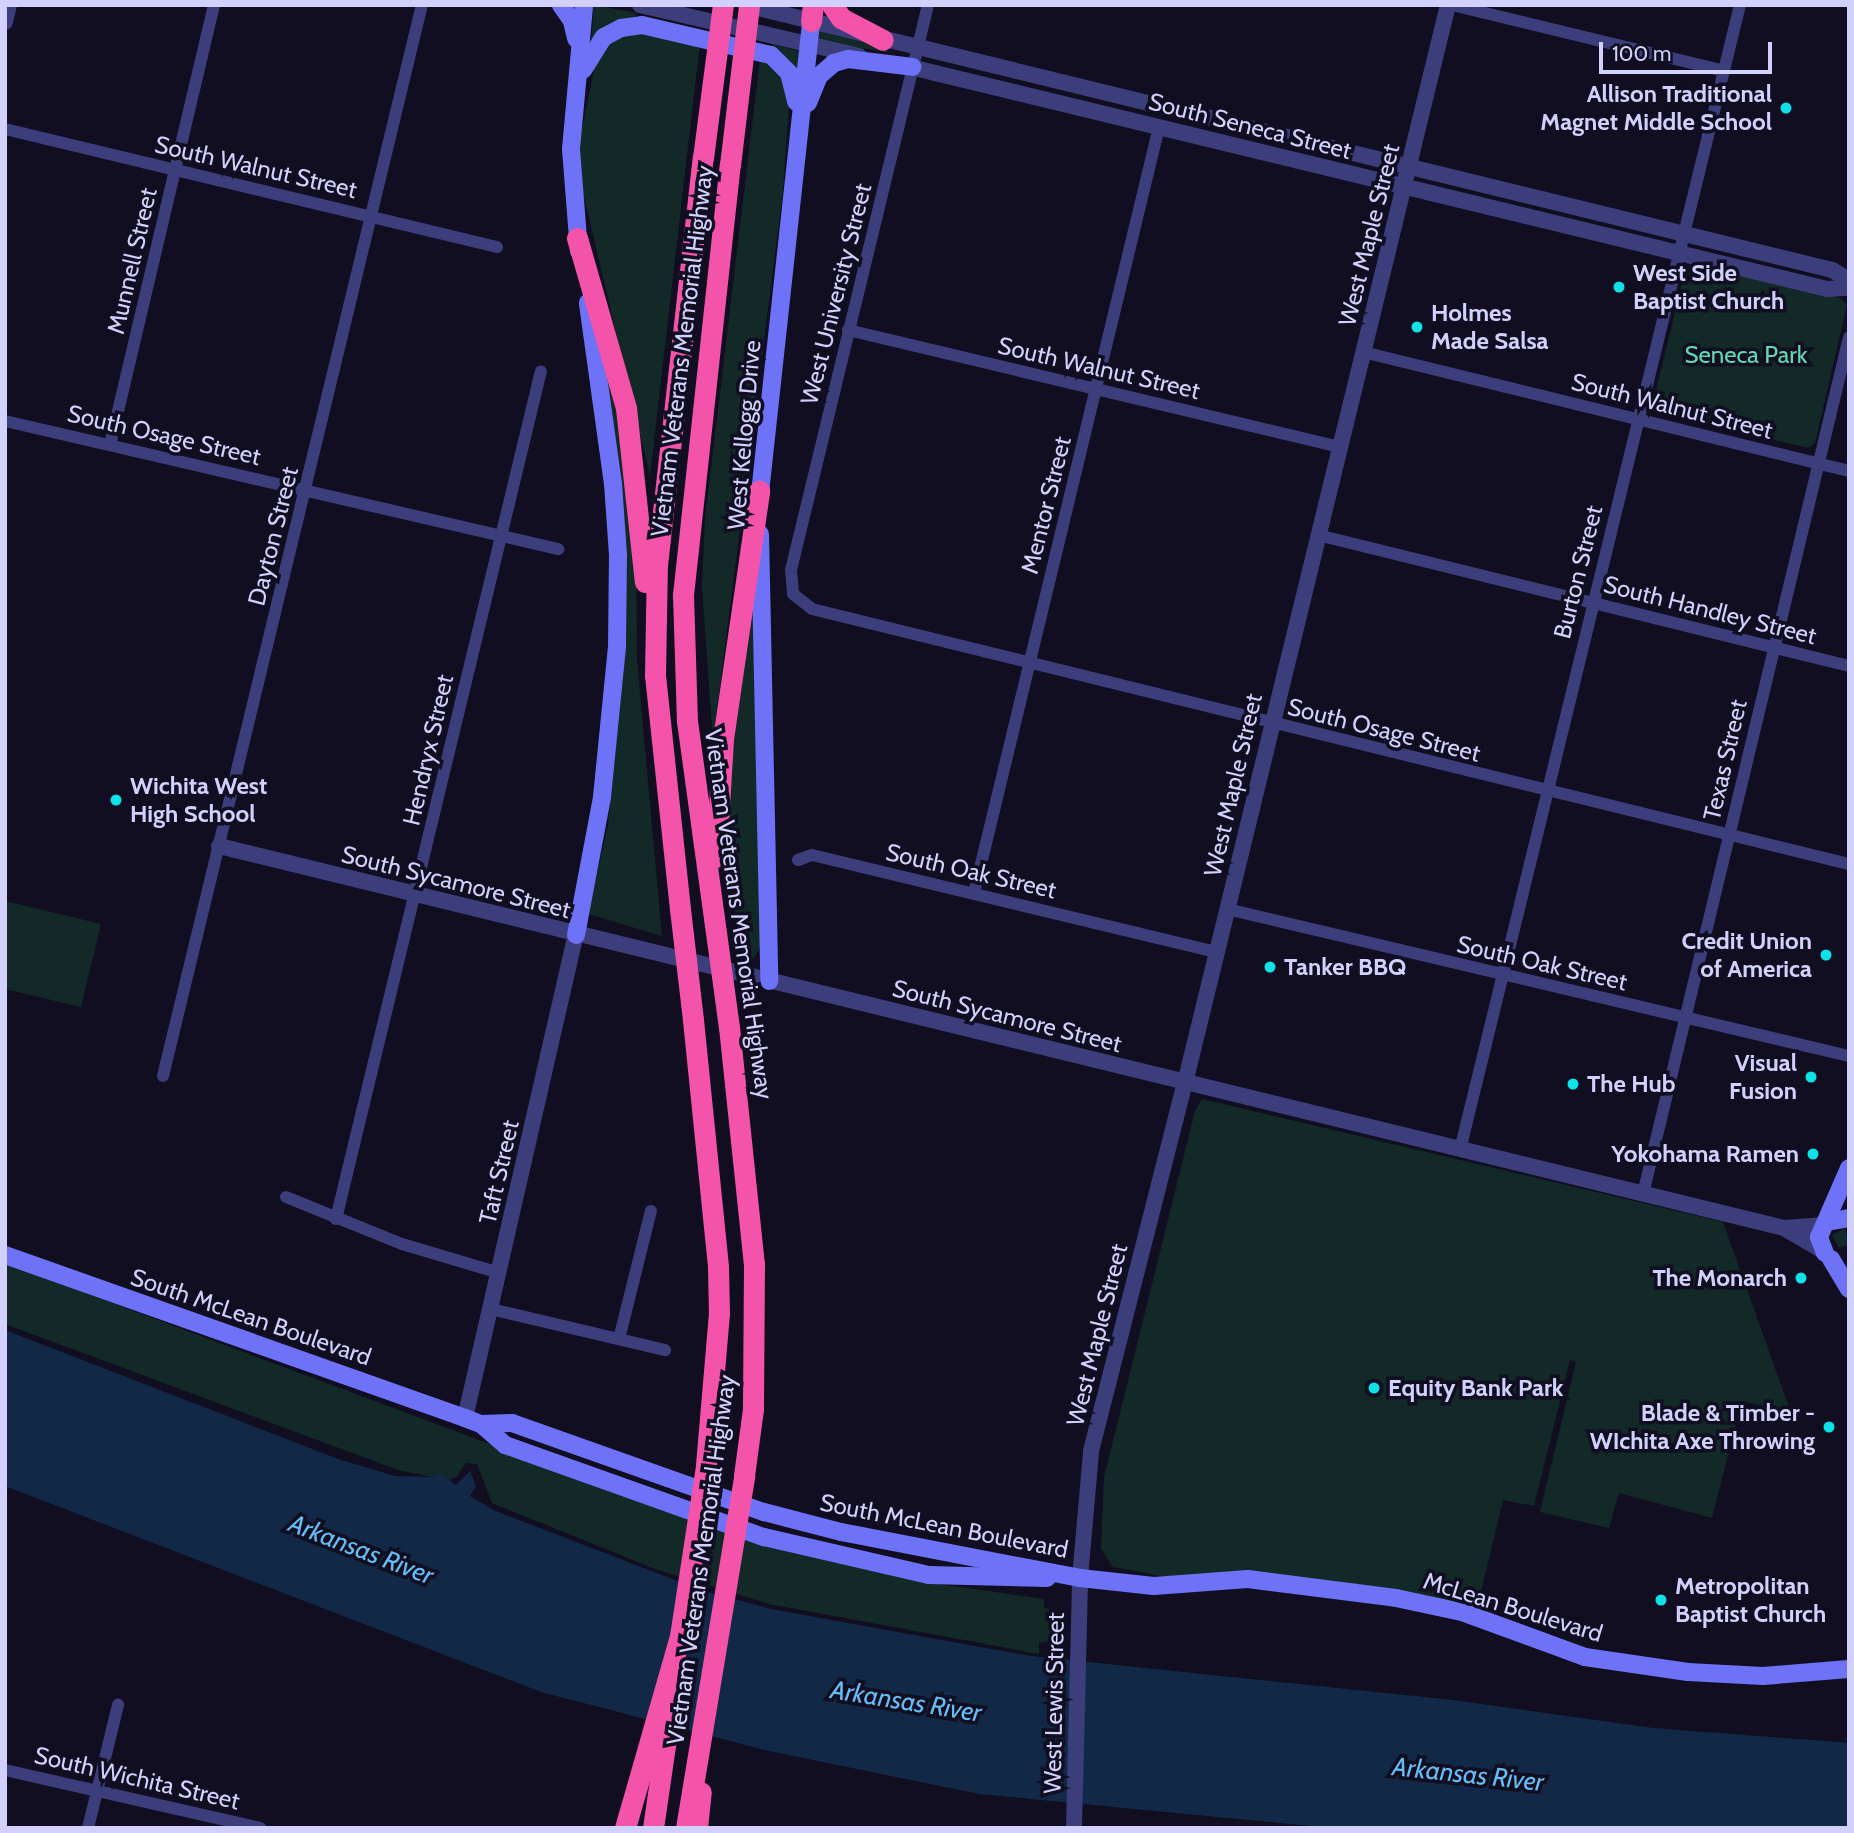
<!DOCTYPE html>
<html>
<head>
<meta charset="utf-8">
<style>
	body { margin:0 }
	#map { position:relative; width:1854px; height:1833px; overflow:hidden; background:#100e20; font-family:Cabin,sans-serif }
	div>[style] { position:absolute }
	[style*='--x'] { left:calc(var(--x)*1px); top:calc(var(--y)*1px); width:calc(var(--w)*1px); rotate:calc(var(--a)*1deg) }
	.green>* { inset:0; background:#122927 }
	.water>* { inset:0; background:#112946 }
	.minor>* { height:12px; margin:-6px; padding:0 6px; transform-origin:6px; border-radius:6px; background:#3c3e7c }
	.tertiary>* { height:16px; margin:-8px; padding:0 8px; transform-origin:8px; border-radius:8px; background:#3c3e7c }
	.secondary>* { height:18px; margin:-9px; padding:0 9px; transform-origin:9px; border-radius:9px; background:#6d72f6 }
	.motorway>* { height:21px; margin:-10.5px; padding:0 10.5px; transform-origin:10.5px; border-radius:10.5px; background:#f453aa }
	.motorway-bridge>* { height:21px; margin:-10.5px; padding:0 10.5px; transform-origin:10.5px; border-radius:10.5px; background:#f453aa }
	.dots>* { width:19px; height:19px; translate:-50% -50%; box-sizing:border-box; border:4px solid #100e20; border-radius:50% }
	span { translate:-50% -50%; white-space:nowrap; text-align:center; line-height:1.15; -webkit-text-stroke:7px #100e20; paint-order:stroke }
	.poi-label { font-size:24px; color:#d2d0fc; font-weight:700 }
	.right { translate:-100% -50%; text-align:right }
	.left { translate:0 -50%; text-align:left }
	.street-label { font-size:24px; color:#d2d0fc }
	.park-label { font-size:24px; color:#61d7b2 }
	.water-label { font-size:26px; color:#65bcf5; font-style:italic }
	.frame { position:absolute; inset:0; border:7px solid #d2d0fc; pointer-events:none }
	.scale { position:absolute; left:1599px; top:42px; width:173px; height:32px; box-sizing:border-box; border:4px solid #d2d0fc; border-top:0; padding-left:9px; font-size:21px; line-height:24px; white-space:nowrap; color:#d2d0fc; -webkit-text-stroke:5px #100e20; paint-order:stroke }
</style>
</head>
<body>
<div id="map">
	<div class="green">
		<i style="clip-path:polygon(594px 5px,636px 13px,635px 18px,591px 41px)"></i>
		<i style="clip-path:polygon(818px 29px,839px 33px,892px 53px,817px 41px)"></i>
		<i style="clip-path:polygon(634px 30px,700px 43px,650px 476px,581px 184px,580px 138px,598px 51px,613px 38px)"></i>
		<i style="clip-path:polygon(772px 44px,799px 51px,798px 69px,771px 48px)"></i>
		<i style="clip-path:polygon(760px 59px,783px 75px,789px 106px,783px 191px,713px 741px,702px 588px,705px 518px)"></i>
		<i style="clip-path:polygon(1699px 264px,1840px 298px,1847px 305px,1815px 443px,1809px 448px,1655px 412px,1653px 403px,1684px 275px)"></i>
		<i style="clip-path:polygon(603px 360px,624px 437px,636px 547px,637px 660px,662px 936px,588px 914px,608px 825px,616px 738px)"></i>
		<i style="clip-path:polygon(754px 597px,761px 945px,754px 959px,739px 957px,728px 832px,734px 727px)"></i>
		<i style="clip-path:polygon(5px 901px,101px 924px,81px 1007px,5px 989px)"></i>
		<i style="clip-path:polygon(1202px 1099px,1723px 1222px,1791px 1413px,1742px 1401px,1712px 1518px,1619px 1493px,1609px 1528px,1540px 1512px,1576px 1362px,1570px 1360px,1534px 1506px,1503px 1500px,1477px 1608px,1386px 1590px,1167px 1577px,1113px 1567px,1101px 1549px,1104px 1477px,1195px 1111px)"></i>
		<i style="clip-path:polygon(1845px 1228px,1849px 1245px,1839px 1248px,1832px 1235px)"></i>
		<i style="clip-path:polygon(5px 1263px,758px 1544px,932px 1583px,1044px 1599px,1044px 1607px,1053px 1611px,1060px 1622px,1059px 1631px,1054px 1639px,1039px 1643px,1039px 1654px,769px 1604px,655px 1569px,492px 1503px,477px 1464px,466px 1463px,456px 1477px,448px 1480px,398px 1470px,5px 1324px)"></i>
	</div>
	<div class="water">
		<i style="clip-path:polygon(5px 1330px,338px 1459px,395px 1476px,432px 1477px,438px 1472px,456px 1485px,470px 1471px,476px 1486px,470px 1496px,493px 1510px,701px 1590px,771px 1609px,1031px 1656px,1453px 1700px,1653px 1728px,1849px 1743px,1849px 1828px,1332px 1828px,979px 1794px,769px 1751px,541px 1692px,5px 1486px)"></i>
	</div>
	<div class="minor">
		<i style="--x:928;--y:5;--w:581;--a:103.63"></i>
		<i style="--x:791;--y:570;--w:24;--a:85"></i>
		<i style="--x:793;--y:594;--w:24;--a:38"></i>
		<i style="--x:812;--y:609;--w:1068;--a:13.82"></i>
		<i style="--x:1452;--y:5;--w:280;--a:13.6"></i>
		<i style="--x:5;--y:129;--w:506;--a:13.49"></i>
		<i style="--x:848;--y:330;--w:506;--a:13.38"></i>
		<i style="--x:1363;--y:352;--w:500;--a:13.76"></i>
		<i style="--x:5;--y:421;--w:568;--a:13.03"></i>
		<i style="--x:110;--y:445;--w:452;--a:-76.7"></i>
		<i style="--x:1318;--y:535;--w:547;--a:13.86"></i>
		<i style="--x:798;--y:860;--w:15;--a:-20"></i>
		<i style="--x:812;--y:855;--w:416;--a:13.5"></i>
		<i style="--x:974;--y:893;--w:788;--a:-76.42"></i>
		<i style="--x:1227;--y:909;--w:639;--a:13.3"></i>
		<i style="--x:163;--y:1076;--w:1102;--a:-76.41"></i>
		<i style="--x:1460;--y:1150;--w:1179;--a:-76.26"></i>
		<i style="--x:1643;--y:1194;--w:881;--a:-76.48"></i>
		<i style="--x:286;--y:1197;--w:125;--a:22.1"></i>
		<i style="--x:402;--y:1244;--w:101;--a:16.6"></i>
		<i style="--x:336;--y:1219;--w:872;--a:-76.41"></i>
		<i style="--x:491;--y:1309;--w:179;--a:13.3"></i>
		<i style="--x:619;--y:1339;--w:132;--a:-76"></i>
		<i style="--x:5;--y:1770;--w:262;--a:12.8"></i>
		<i style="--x:88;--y:1828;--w:127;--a:-76.3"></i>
	</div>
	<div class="tertiary">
		<i style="--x:640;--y:5;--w:225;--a:13.1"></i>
		<i style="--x:746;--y:5;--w:1118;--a:13.71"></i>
		<i style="--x:1832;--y:270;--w:20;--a:30"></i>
		<i style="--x:5;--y:22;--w:17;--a:-77"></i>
		<i style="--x:902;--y:65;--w:952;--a:13.61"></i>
		<i style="--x:1827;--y:289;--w:22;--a:-3"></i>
		<i style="--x:219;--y:846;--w:1611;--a:13.72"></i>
		<i style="--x:1784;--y:1228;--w:45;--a:30.5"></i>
		<i style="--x:1784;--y:1228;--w:41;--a:-4.2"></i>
		<i style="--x:465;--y:1418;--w:496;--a:-77.1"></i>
		<i style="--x:1074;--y:1828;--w:250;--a:-88.6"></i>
		<i style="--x:1080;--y:1578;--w:127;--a:-85"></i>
		<i style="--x:1091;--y:1451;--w:380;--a:-75.7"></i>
		<i style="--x:1185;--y:1083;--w:1110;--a:-76.29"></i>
	</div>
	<div class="secondary">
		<i style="--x:561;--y:5;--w:19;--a:55"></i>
		<i style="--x:572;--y:21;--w:18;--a:77"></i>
		<i style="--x:583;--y:70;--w:39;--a:-58"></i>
		<i style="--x:604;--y:37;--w:19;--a:-28"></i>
		<i style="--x:621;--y:28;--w:21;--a:-8"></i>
		<i style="--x:642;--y:25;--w:132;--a:13.1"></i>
		<i style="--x:771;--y:55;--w:25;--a:45"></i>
		<i style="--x:789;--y:73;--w:30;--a:76"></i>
		<i style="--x:808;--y:103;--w:29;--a:-68"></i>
		<i style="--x:819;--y:76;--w:20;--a:-41"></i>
		<i style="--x:834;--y:63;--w:15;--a:-16"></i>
		<i style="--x:848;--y:59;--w:65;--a:7"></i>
		<i style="--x:579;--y:251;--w:102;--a:-94.5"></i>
		<i style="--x:571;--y:149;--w:145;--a:-84.8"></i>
		<i style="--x:759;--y:502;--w:484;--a:-83.8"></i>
		<i style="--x:760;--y:534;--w:447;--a:88.8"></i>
		<i style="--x:576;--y:935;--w:140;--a:-79.3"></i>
		<i style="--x:602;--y:797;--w:151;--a:-84.3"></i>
		<i style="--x:617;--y:647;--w:92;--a:-89.4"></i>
		<i style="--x:618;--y:555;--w:71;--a:-94"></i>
		<i style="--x:613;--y:484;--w:183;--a:-97.9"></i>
		<i style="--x:1827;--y:1222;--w:22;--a:-10"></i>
		<i style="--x:1825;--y:1253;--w:17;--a:-111"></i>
		<i style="--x:1819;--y:1237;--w:75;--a:-66.5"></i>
		<i style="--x:5;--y:1255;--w:488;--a:19.5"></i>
		<i style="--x:465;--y:1418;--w:17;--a:21"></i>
		<i style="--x:481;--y:1424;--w:32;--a:41"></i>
		<i style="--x:505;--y:1445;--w:275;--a:19.6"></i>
		<i style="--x:764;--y:1537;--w:169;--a:13"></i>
		<i style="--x:929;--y:1575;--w:118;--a:1.5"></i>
		<i style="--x:1831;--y:1259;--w:35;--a:59"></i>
		<i style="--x:481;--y:1424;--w:31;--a:-2"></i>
		<i style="--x:512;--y:1423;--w:267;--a:19.5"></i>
		<i style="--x:764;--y:1512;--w:80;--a:14.6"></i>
		<i style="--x:841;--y:1532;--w:243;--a:10.9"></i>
		<i style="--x:1080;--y:1578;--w:74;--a:6.2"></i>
		<i style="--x:1154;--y:1586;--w:94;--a:-4.3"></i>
		<i style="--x:1248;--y:1579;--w:149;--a:7.3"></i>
		<i style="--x:1396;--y:1598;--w:67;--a:12"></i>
		<i style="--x:1462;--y:1612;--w:131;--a:20.1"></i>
		<i style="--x:1585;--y:1657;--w:104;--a:8.3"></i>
		<i style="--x:1688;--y:1672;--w:75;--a:3.1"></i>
		<i style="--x:1763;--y:1676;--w:86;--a:-4.7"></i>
	</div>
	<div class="motorway">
		<i style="--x:832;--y:5;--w:16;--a:55"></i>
		<i style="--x:841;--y:18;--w:47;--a:27.6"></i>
		<i style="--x:811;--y:21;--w:16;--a:-83"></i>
		<i style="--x:577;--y:238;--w:177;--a:73.9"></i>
		<i style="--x:626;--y:408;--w:175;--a:83.8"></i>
		<i style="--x:716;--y:857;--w:118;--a:-86.6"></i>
		<i style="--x:723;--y:739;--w:251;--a:-81.7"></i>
		<i style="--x:680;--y:909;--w:235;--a:-96.1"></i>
		<i style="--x:655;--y:675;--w:110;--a:-89"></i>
		<i style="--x:657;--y:565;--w:410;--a:-83.6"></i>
		<i style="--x:714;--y:918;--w:198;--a:-97.8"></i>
		<i style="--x:687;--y:722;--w:127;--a:-91.8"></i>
		<i style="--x:683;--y:595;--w:433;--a:-83.8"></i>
		<i style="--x:693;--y:1020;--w:248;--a:84.2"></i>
		<i style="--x:718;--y:1267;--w:46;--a:88.8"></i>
		<i style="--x:719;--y:1313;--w:154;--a:94.9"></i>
		<i style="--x:729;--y:1027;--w:238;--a:84"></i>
		<i style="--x:754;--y:1264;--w:145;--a:90.4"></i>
		<i style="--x:753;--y:1409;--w:68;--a:97.7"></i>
		<i style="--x:625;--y:1828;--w:200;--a:-74"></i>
		<i style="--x:653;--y:1828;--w:118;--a:-81.7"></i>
		<i style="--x:697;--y:1828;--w:36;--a:-84"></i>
	</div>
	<div class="motorway-bridge">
		<i style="--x:703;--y:158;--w:154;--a:-82.6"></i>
		<i style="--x:730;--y:165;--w:161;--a:-83.2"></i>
		<i style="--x:680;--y:909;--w:112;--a:83.3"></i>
		<i style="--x:714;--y:918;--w:110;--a:82.2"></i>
		<i style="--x:680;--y:1636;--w:172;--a:-81.3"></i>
		<i style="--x:686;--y:1828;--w:357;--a:-80.6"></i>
	</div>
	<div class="dots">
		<i style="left:1786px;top:108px;background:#0fe1e9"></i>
		<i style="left:1619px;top:287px;background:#0fe1e9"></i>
		<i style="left:1417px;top:327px;background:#0fe1e9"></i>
		<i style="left:116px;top:800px;background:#0fe1e9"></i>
		<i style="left:1826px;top:955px;background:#0fe1e9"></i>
		<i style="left:1270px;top:967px;background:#0fe1e9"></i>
		<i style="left:1811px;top:1077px;background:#0fe1e9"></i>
		<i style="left:1573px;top:1084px;background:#0fe1e9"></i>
		<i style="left:1813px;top:1154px;background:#0fe1e9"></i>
		<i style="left:1801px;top:1278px;background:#0fe1e9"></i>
		<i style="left:1374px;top:1388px;background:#0fe1e9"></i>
		<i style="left:1829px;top:1427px;background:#0fe1e9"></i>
		<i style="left:1661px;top:1600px;background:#0fe1e9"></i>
	</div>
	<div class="poi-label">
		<span class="right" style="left:1772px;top:108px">Allison Traditional<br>Magnet Middle School</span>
		<span class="left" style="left:1633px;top:287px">West Side<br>Baptist Church</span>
		<span class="left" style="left:1431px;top:327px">Holmes<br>Made Salsa</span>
		<span class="left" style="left:130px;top:800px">Wichita West<br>High School</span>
		<span class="right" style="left:1812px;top:955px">Credit Union<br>of America</span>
		<span class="left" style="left:1284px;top:967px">Tanker BBQ</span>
		<span class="right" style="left:1797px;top:1077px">Visual<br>Fusion</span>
		<span class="left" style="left:1587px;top:1084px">The Hub</span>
		<span class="right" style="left:1799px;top:1154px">Yokohama Ramen</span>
		<span class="right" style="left:1787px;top:1278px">The Monarch</span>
		<span class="left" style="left:1388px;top:1388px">Equity Bank Park</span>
		<span class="right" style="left:1815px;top:1427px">Blade &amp; Timber -<br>WIchita Axe Throwing</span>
		<span class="left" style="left:1675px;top:1600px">Metropolitan<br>Baptist Church</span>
	</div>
	<div class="street-label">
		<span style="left:1250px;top:126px;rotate:14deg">South Seneca Street</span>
		<span style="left:256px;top:167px;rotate:13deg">South Walnut Street</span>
		<span style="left:1369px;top:235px;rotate:-76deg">West Maple Street</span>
		<span style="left:132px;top:261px;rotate:-77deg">Munnell Street</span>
		<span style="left:836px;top:294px;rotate:-76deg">West University Street</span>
		<span style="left:682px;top:351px;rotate:-83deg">Vietnam Veterans Memorial Highway</span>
		<span style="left:1099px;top:368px;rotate:13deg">South Walnut Street</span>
		<span style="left:1672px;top:406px;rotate:14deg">South Walnut Street</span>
		<span style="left:164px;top:435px;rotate:13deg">South Osage Street</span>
		<span style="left:744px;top:435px;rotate:-85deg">West Kellogg Drive</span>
		<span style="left:1046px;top:505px;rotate:-76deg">Mentor Street</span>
		<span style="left:273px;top:536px;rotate:-76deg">Dayton Street</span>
		<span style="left:1578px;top:572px;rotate:-76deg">Burton Street</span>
		<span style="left:1710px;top:610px;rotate:14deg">South Handley Street</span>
		<span style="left:1384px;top:730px;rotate:14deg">South Osage Street</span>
		<span style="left:428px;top:750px;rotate:-77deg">Hendryx Street</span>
		<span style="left:1725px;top:760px;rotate:-77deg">Texas Street</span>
		<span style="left:1233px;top:785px;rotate:-77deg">West Maple Street</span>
		<span style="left:971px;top:871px;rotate:13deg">South Oak Street</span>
		<span style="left:456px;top:882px;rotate:14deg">South Sycamore Street</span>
		<span style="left:739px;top:914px;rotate:82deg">Vietnam Veterans Memorial Highway</span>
		<span style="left:1542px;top:963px;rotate:13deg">South Oak Street</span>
		<span style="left:1007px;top:1016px;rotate:14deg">South Sycamore Street</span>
		<span style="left:499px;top:1172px;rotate:-77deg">Taft Street</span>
		<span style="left:251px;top:1317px;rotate:19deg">South McLean Boulevard</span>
		<span style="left:1097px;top:1335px;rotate:-76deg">West Maple Street</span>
		<span style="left:944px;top:1526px;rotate:11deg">South McLean Boulevard</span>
		<span style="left:701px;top:1560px;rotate:-82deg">Vietnam Veterans Memorial Highway</span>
		<span style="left:1513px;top:1607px;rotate:17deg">McLean Boulevard</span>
		<span style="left:1054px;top:1703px;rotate:-89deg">West Lewis Street</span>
		<span style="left:137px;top:1778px;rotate:13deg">South Wichita Street</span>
	</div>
	<div class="park-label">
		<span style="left:1746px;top:355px">Seneca Park</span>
	</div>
	<div class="water-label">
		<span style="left:361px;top:1550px;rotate:21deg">Arkansas River</span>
		<span style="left:906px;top:1702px;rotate:9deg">Arkansas River</span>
		<span style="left:1468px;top:1775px;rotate:6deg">Arkansas River</span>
	</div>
	<div class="frame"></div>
	<div class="scale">100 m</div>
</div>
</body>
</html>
